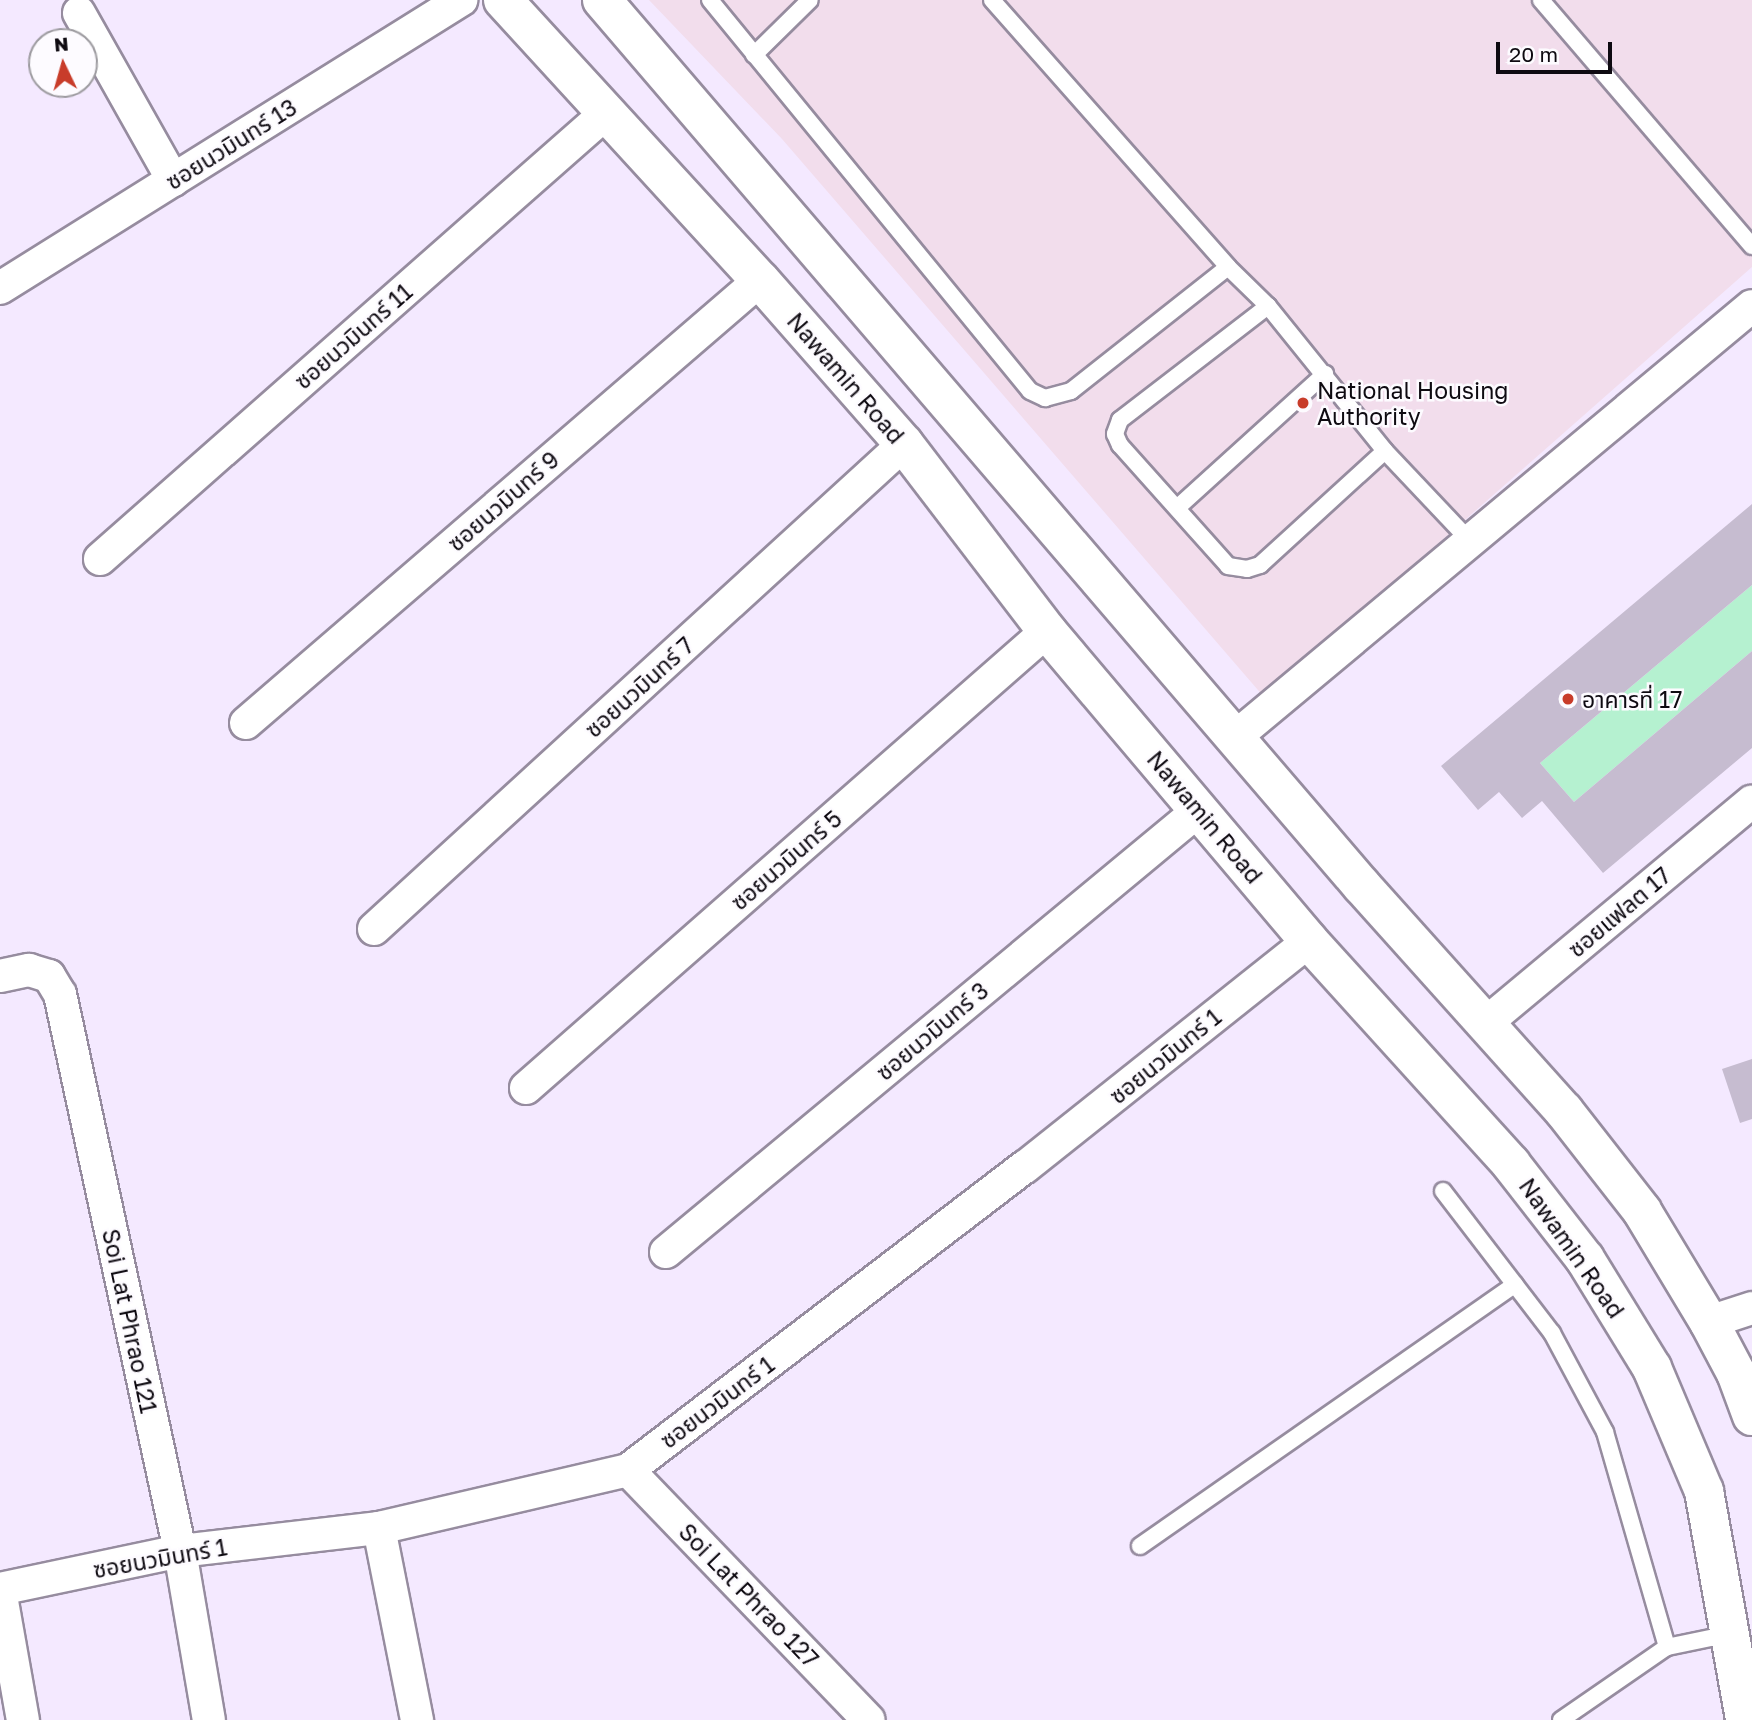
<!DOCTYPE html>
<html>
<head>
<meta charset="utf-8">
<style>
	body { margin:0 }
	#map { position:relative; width:1752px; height:1720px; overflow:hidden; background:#f4e9ff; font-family:"Golos Text","Noto Sans Thai",sans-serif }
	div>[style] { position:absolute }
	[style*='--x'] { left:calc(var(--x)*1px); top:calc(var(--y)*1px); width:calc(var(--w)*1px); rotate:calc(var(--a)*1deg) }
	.commercial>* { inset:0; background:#f2ddec }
	.green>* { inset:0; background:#b5f1d0 }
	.building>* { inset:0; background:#c6bcd0 }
	.roads { filter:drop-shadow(2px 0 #968c9f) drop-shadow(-2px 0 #968c9f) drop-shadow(0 2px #968c9f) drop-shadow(0 -2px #968c9f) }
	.lane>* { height:16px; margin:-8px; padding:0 8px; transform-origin:8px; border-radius:8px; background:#fff }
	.street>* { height:32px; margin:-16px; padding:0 16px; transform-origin:16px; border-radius:16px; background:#fff }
	.secondary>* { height:38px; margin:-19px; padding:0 19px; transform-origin:19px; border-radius:19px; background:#fff }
	.dots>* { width:19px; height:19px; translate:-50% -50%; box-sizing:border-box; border:4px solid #fdfbff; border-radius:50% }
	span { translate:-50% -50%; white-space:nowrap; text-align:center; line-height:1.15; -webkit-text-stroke:5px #fdfbff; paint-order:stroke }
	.street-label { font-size:23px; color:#0e0a11 }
	.poi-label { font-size:23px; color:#0e0a11 }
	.left { translate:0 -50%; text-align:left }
	.north { position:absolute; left:28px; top:28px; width:70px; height:70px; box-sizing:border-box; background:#fdfbff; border:2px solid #9d9ba0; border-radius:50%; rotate:355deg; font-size:19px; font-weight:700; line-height:28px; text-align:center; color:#0e0a11 }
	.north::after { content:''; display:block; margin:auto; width:24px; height:32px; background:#c83c2a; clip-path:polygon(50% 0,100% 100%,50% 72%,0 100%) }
	.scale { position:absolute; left:1496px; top:42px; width:116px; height:32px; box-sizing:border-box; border:4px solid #0e0a11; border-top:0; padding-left:9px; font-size:21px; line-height:24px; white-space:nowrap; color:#0e0a11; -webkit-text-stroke:5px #fdfbff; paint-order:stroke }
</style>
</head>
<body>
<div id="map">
	<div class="commercial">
		<i style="clip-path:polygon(649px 0,1752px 0,1752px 267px,1264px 697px,782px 139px)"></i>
	</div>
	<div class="green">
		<i style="clip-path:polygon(1752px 585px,1752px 651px,1574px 802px,1540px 763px)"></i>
	</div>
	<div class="building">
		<i style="clip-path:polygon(1752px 504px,1752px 585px,1540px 763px,1574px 802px,1752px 651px,1752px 748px,1603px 873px,1542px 801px,1522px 818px,1499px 792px,1478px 810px,1441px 766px)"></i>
		<i style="clip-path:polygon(1752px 1059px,1752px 1119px,1740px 1123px,1722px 1069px)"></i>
	</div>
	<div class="roads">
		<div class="lane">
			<i style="--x:710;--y:0;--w:505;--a:50.7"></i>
			<i style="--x:1030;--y:391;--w:17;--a:25"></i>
			<i style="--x:1045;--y:398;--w:27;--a:-15"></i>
			<i style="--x:1071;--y:391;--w:200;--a:-38.3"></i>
			<i style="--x:992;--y:0;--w:356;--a:48.5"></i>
			<i style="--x:1228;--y:267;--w:56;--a:44.3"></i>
			<i style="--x:1268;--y:306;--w:186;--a:51.1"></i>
			<i style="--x:1385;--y:451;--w:125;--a:46.6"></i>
			<i style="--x:1541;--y:0;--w:324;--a:49.4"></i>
			<i style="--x:754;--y:55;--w:78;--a:-44.5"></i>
			<i style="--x:1268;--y:306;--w:187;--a:142.4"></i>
			<i style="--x:1120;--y:420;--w:15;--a:110"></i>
			<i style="--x:1115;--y:434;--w:12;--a:66"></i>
			<i style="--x:1120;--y:445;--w:162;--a:48.2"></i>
			<i style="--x:1228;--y:566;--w:19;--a:9"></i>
			<i style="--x:1247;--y:569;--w:14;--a:-17"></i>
			<i style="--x:1260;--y:565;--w:169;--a:-42.4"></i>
			<i style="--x:1177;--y:508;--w:200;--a:-42.2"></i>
			<i style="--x:1443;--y:1191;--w:179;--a:52.5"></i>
			<i style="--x:1552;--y:1333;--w:112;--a:61.8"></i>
			<i style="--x:1605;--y:1432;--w:224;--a:73.9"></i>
			<i style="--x:1140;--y:1546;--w:457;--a:-34.9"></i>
			<i style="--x:1561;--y:1720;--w:129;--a:-34.6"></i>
			<i style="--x:1667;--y:1647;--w:64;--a:-11.7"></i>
		</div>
		<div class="street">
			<i style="--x:79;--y:13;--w:192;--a:60.6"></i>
			<i style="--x:0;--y:288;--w:544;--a:-31.99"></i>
			<i style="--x:100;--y:559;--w:675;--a:-41.39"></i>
			<i style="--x:246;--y:723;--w:679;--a:-40.76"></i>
			<i style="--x:1234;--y:738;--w:674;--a:-39.83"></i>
			<i style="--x:374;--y:929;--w:718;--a:-42.46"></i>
			<i style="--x:0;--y:976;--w:30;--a:-12"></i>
			<i style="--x:29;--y:970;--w:21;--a:17"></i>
			<i style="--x:49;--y:976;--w:21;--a:59"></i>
			<i style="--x:60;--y:994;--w:570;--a:77.84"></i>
			<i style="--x:180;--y:1551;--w:171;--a:80.3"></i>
			<i style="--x:1486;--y:1023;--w:346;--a:-39.8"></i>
			<i style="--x:526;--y:1088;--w:693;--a:-41.26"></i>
			<i style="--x:666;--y:1252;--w:692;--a:-39.67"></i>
			<i style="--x:1709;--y:1322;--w:45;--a:-18"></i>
			<i style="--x:628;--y:1470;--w:347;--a:46.1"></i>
			<i style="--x:379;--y:1528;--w:196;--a:78.8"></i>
			<i style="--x:0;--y:1589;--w:184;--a:-11.9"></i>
			<i style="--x:180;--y:1551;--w:200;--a:-6.6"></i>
			<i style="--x:379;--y:1528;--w:256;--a:-13.1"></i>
			<i style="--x:628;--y:1470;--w:499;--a:-37.4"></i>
			<i style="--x:1025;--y:1167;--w:363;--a:-38.5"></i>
			<i style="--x:0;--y:1590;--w:132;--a:80"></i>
		</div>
		<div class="secondary">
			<i style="--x:503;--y:0;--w:380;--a:47.5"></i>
			<i style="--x:760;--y:280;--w:218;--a:48.7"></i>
			<i style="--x:904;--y:444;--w:235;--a:52.6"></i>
			<i style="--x:1047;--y:631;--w:406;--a:49.8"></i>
			<i style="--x:1309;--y:941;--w:301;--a:47.8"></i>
			<i style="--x:1511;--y:1164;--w:120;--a:52.1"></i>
			<i style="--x:1585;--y:1259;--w:128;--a:58.4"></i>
			<i style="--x:1652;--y:1368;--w:134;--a:67.1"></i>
			<i style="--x:1704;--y:1491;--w:233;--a:79.8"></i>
			<i style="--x:602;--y:0;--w:1167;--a:49.38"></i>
			<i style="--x:1362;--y:886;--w:302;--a:48.1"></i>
			<i style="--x:1564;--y:1111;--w:127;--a:52"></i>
			<i style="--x:1642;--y:1211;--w:130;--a:58.9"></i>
			<i style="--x:1709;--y:1322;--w:58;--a:62.1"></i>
			<i style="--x:1736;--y:1373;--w:46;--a:69.6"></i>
		</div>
	</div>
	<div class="dots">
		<i style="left:1303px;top:403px;background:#c83c2a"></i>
		<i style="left:1568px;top:699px;background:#c83c2a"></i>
	</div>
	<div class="street-label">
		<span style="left:231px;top:144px;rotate:-32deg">ซอยนวมินทร์ 13</span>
		<span style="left:353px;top:336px;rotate:-41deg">ซอยนวมินทร์ 11</span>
		<span style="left:846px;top:378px;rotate:49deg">Nawamin Road</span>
		<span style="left:503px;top:501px;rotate:-41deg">ซอยนวมินทร์ 9</span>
		<span style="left:639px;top:687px;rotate:-42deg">ซอยนวมินทร์ 7</span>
		<span style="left:1205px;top:817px;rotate:50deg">Nawamin Road</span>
		<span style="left:786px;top:860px;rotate:-41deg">ซอยนวมินทร์ 5</span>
		<span style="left:1619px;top:912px;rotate:-40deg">ซอยแฟลต 17</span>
		<span style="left:932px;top:1031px;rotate:-40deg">ซอยนวมินทร์ 3</span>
		<span style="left:1165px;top:1056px;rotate:-39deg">ซอยนวมินทร์ 1</span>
		<span style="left:1572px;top:1248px;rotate:55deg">Nawamin Road</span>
		<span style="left:130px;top:1321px;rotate:78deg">Soi Lat Phrao 121</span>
		<span style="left:717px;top:1402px;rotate:-37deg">ซอยนวมินทร์ 1</span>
		<span style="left:160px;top:1558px;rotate:-10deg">ซอยนวมินทร์ 1</span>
		<span style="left:749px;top:1595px;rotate:46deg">Soi Lat Phrao 127</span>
	</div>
	<div class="poi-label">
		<span class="left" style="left:1317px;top:403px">National Housing<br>Authority</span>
		<span class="left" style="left:1582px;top:699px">อาคารที่ 17</span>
	</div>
	<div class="north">N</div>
	<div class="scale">20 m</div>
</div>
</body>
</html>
